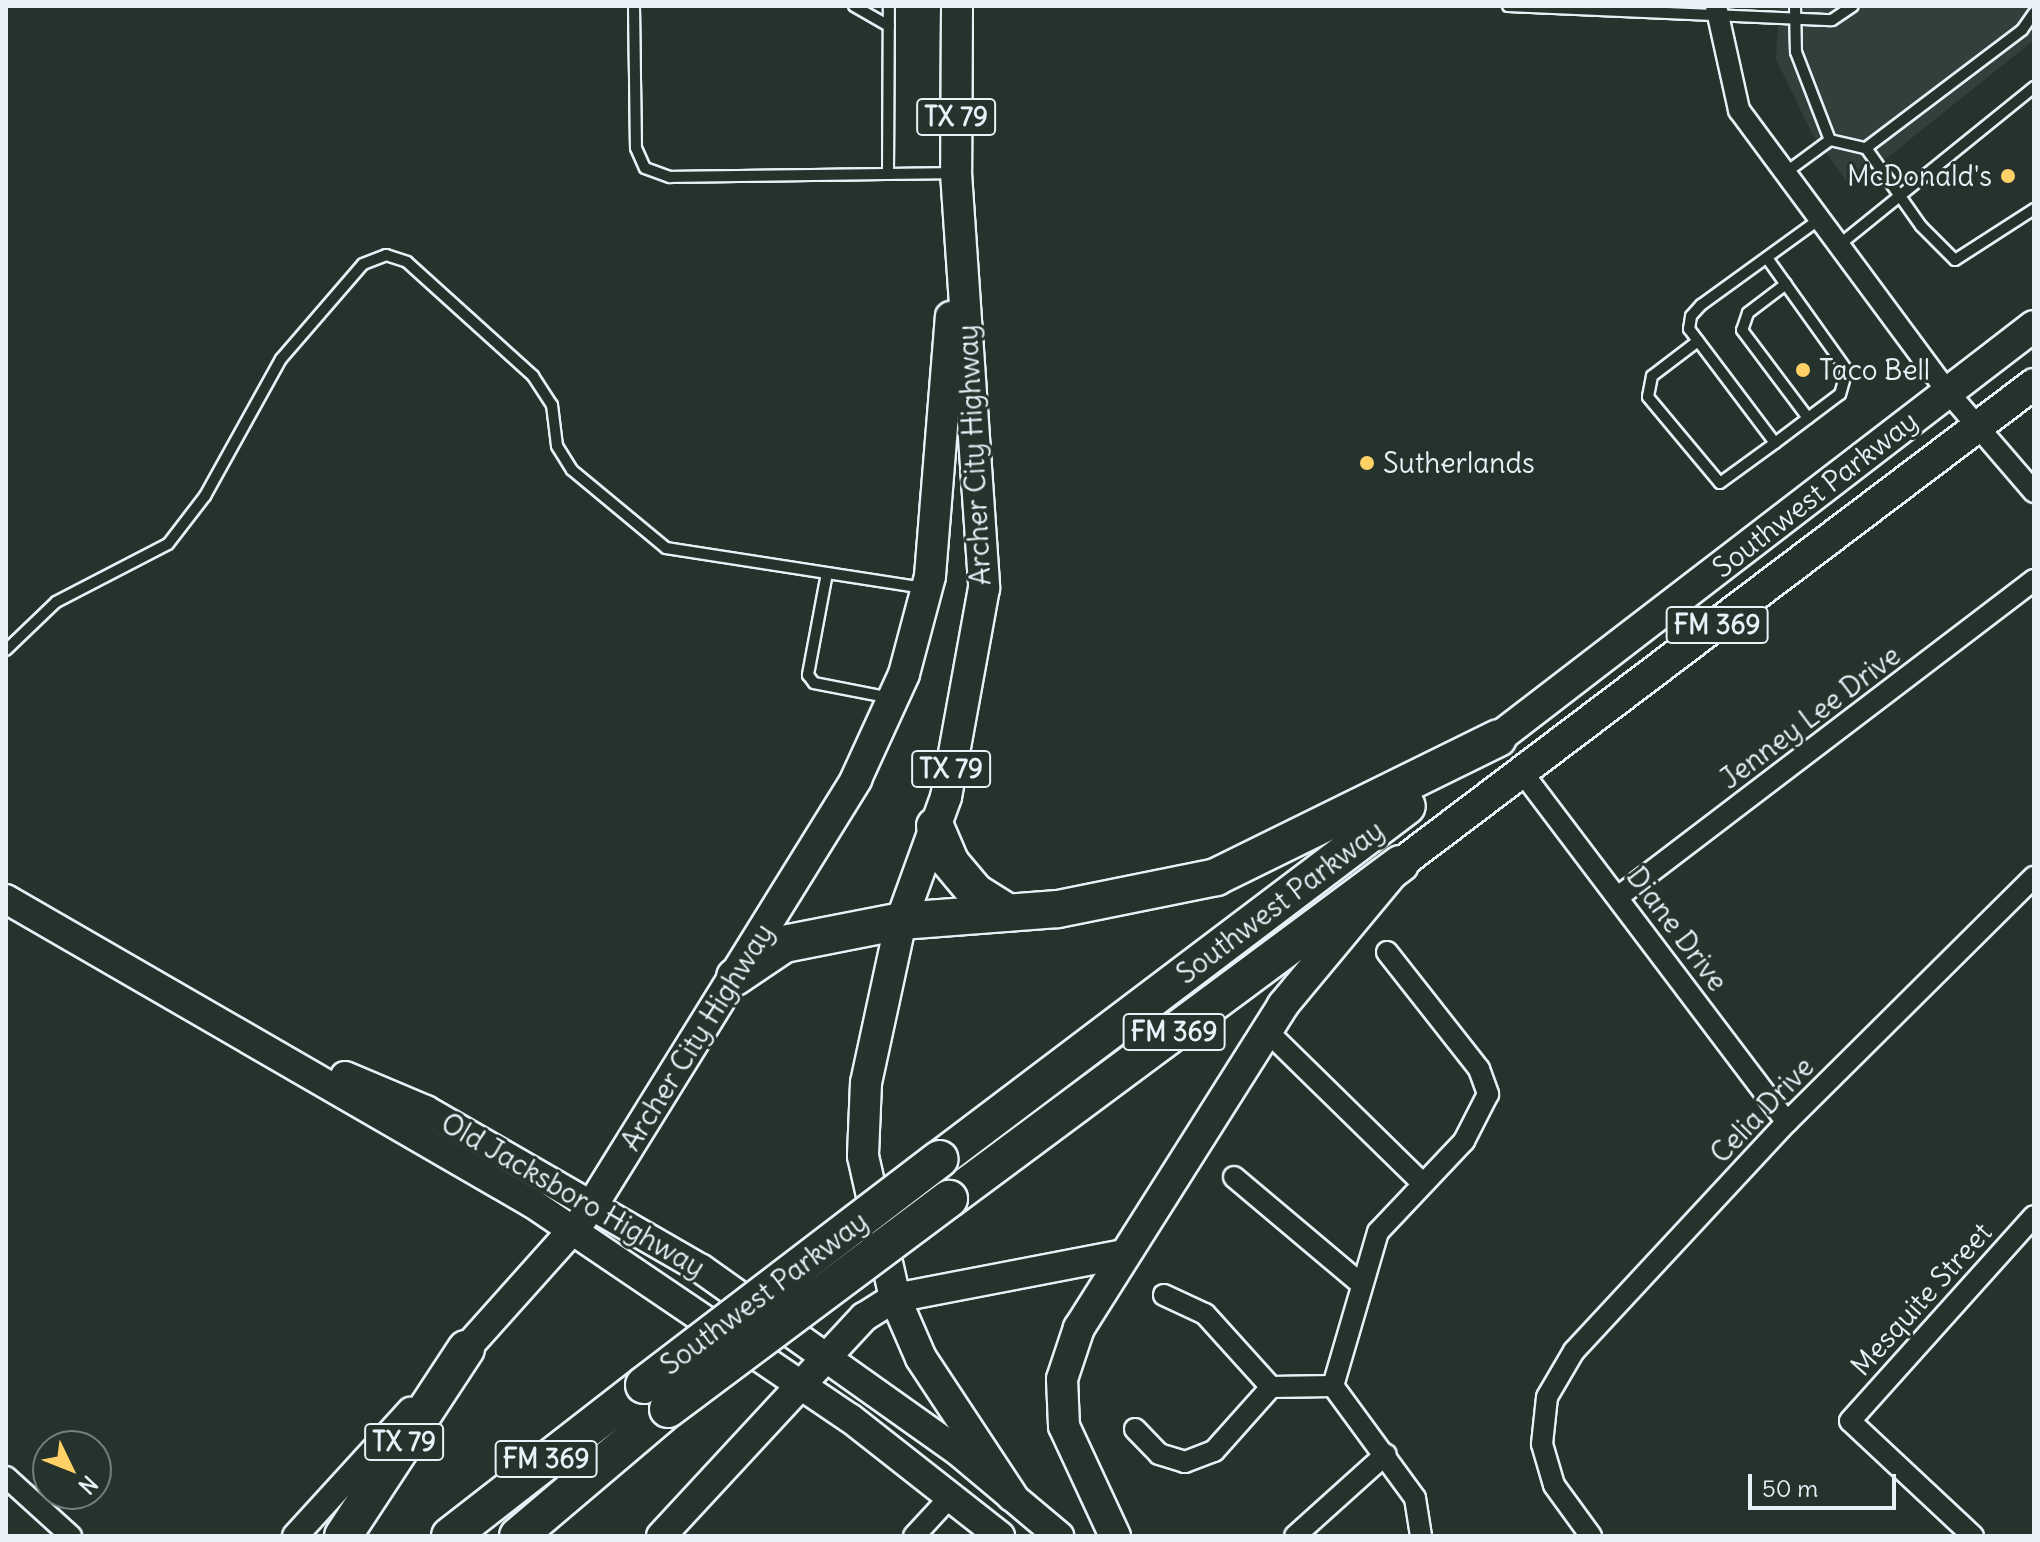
<!DOCTYPE html>
<html>
<head>
<meta charset="utf-8">
<style>
	body { margin:0 }
	#map { position:relative; width:2040px; height:1542px; overflow:hidden; background:#26332d; font-family:Delius,sans-serif }
	div>[style] { position:absolute }
	[style*='--x'] { left:calc(var(--x)*1px); top:calc(var(--y)*1px); width:calc(var(--w)*1px); rotate:calc(var(--a)*1deg) }
	.built>* { inset:0; background:#333f3a }
	.roads { filter:drop-shadow(2px 0 #e8f1f8) drop-shadow(-2px 0 #e8f1f8) drop-shadow(0 2px #e8f1f8) drop-shadow(0 -2px #e8f1f8) }
	.service>* { height:10px; margin:-5px; padding:0 5px; transform-origin:5px; border-radius:5px; background:#26332d }
	.minor>* { height:20px; margin:-10px; padding:0 10px; transform-origin:10px; border-radius:10px; background:#26332d }
	.tertiary>* { height:24px; margin:-12px; padding:0 12px; transform-origin:12px; border-radius:12px; background:#26332d }
	.secondary>* { height:28px; margin:-14px; padding:0 14px; transform-origin:14px; border-radius:14px; background:#26332d }
	.primary>* { height:30px; margin:-15px; padding:0 15px; transform-origin:15px; border-radius:15px; background:#26332d }
	.motorway>* { height:36px; margin:-18px; padding:0 18px; transform-origin:18px; border-radius:18px; background:#26332d }
	.bridges { filter:drop-shadow(2px 0 #e8f1f8) drop-shadow(-2px 0 #e8f1f8) drop-shadow(0 2px #e8f1f8) drop-shadow(0 -2px #e8f1f8) }
	.motorway-bridge>* { height:36px; margin:-18px; padding:0 18px; transform-origin:18px; border-radius:18px; background:#26332d }
	.dots>* { width:22px; height:22px; translate:-50% -50%; box-sizing:border-box; border:4px solid #26332d; border-radius:50% }
	span { translate:-50% -50%; white-space:nowrap; text-align:center; line-height:1.15; -webkit-text-stroke:6px #26332d; paint-order:stroke }
	.shield-label span { padding:2px 6px; background:#26332d; border:2px solid; border-radius:6px; -webkit-text-stroke-width:0 }
	.shield-label { font-size:26px; color:#e8f1f8; font-weight:700 }
	.poi-label { font-size:28px; color:#e8f1f8 }
	.right { translate:-100% -50%; text-align:right }
	.left { translate:0 -50%; text-align:left }
	.street-label { font-size:28px; color:#e8f1f8 }
	.frame { position:absolute; inset:0; border:8px solid #e8f1f8; pointer-events:none }
	.north { position:absolute; left:32px; top:1430px; width:80px; height:80px; box-sizing:border-box; background:#26332d; border:2px solid #747f7e; border-radius:50%; rotate:133deg; font-size:22px; font-weight:700; line-height:32px; text-align:center; color:#e8f1f8 }
	.north::after { content:''; display:block; margin:auto; width:28px; height:36px; background:#ffd166; clip-path:polygon(50% 0,100% 100%,50% 72%,0 100%) }
	.scale { position:absolute; left:1748px; top:1474px; width:148px; height:36px; box-sizing:border-box; border:4px solid #e8f1f8; border-top:0; padding-left:10px; font-size:24px; line-height:28px; white-space:nowrap; color:#e8f1f8; -webkit-text-stroke:6px #26332d; paint-order:stroke }
</style>
</head>
<body>
<div id="map">
	<div class="built">
		<i style="clip-path:polygon(1779px 6px,2034px 6px,2034px 40px,1851px 187px,1811px 132px,1776px 59px)"></i>
	</div>
	<div class="roads">
		<div class="service">
			<i style="--x:634;--y:6;--w:142;--a:89.2"></i>
			<i style="--x:636;--y:148;--w:22;--a:66"></i>
			<i style="--x:645;--y:168;--w:27;--a:20"></i>
			<i style="--x:670;--y:177;--w:284;--a:-0.8"></i>
			<i style="--x:854;--y:6;--w:40;--a:29.7"></i>
			<i style="--x:1508;--y:6;--w:324;--a:2.5"></i>
			<i style="--x:1832;--y:20;--w:25;--a:-34"></i>
			<i style="--x:1795;--y:6;--w:46;--a:88.8"></i>
			<i style="--x:1796;--y:52;--w:94;--a:68.9"></i>
			<i style="--x:1866;--y:148;--w:196;--a:-37.1"></i>
			<i style="--x:2022;--y:30;--w:21;--a:-55"></i>
			<i style="--x:1785;--y:173;--w:56;--a:-36.3"></i>
			<i style="--x:1830;--y:140;--w:37;--a:13"></i>
			<i style="--x:1866;--y:148;--w:95;--a:54.8"></i>
			<i style="--x:1921;--y:226;--w:48;--a:45"></i>
			<i style="--x:1955;--y:260;--w:94;--a:-32.8"></i>
			<i style="--x:888;--y:174;--w:168;--a:-89.7"></i>
			<i style="--x:1839;--y:245;--w:251;--a:-39"></i>
			<i style="--x:1767;--y:258;--w:138;--a:54.5"></i>
			<i style="--x:1847;--y:370;--w:25;--a:106"></i>
			<i style="--x:1840;--y:394;--w:81;--a:143"></i>
			<i style="--x:1775;--y:443;--w:143;--a:-127"></i>
			<i style="--x:1689;--y:329;--w:13;--a:-81"></i>
			<i style="--x:1691;--y:316;--w:15;--a:-48"></i>
			<i style="--x:1701;--y:305;--w:147;--a:-35.9"></i>
			<i style="--x:1786;--y:284;--w:48;--a:142.7"></i>
			<i style="--x:1748;--y:313;--w:18;--a:109"></i>
			<i style="--x:1742;--y:330;--w:110;--a:53.1"></i>
			<i style="--x:1698;--y:341;--w:58;--a:142.7"></i>
			<i style="--x:1652;--y:376;--w:21;--a:101"></i>
			<i style="--x:1648;--y:397;--w:112;--a:50.1"></i>
			<i style="--x:1720;--y:483;--w:68;--a:-36"></i>
			<i style="--x:827;--y:573;--w:104;--a:100.6"></i>
			<i style="--x:808;--y:675;--w:10;--a:53"></i>
			<i style="--x:814;--y:683;--w:78;--a:11"></i>
			<i style="--x:6;--y:650;--w:69;--a:-43.8"></i>
			<i style="--x:56;--y:602;--w:126;--a:-27.4"></i>
			<i style="--x:168;--y:544;--w:61;--a:-52.4"></i>
			<i style="--x:205;--y:496;--w:157;--a:-61"></i>
			<i style="--x:281;--y:359;--w:125;--a:-49.2"></i>
			<i style="--x:363;--y:264;--w:25;--a:-21"></i>
			<i style="--x:386;--y:255;--w:22;--a:18"></i>
			<i style="--x:407;--y:262;--w:170;--a:42.1"></i>
			<i style="--x:533;--y:376;--w:35;--a:57"></i>
			<i style="--x:552;--y:405;--w:41;--a:83"></i>
			<i style="--x:557;--y:446;--w:28;--a:58"></i>
			<i style="--x:572;--y:470;--w:122;--a:39.7"></i>
			<i style="--x:666;--y:548;--w:261;--a:8.8"></i>
		</div>
		<div class="minor">
			<i style="--x:1716;--y:6;--w:107;--a:77.5"></i>
			<i style="--x:1739;--y:110;--w:351;--a:53.5"></i>
			<i style="--x:1948;--y:392;--w:132;--a:49.3"></i>
			<i style="--x:1522;--y:772;--w:439;--a:52.9"></i>
			<i style="--x:1618;--y:897;--w:523;--a:-37.31"></i>
			<i style="--x:1387;--y:952;--w:149;--a:51.8"></i>
			<i style="--x:1479;--y:1069;--w:27;--a:70"></i>
			<i style="--x:1488;--y:1094;--w:53;--a:117.1"></i>
			<i style="--x:1464;--y:1141;--w:125;--a:133.4"></i>
			<i style="--x:1378;--y:1232;--w:160;--a:106.3"></i>
			<i style="--x:1333;--y:1386;--w:139;--a:53.8"></i>
			<i style="--x:1415;--y:1498;--w:38;--a:81"></i>
			<i style="--x:1267;--y:1031;--w:217;--a:44.4"></i>
			<i style="--x:1234;--y:1177;--w:166;--a:40.1"></i>
			<i style="--x:1164;--y:1295;--w:45;--a:24.9"></i>
			<i style="--x:1205;--y:1314;--w:98;--a:47.9"></i>
			<i style="--x:1271;--y:1387;--w:62;--a:-0.9"></i>
			<i style="--x:1135;--y:1429;--w:35;--a:46"></i>
			<i style="--x:1159;--y:1454;--w:27;--a:17"></i>
			<i style="--x:1185;--y:1462;--w:31;--a:-21"></i>
			<i style="--x:1214;--y:1451;--w:86;--a:-48.3"></i>
			<i style="--x:6;--y:1477;--w:88;--a:42.2"></i>
			<i style="--x:914;--y:1536;--w:53;--a:-47.3"></i>
			<i style="--x:1295;--y:1536;--w:122;--a:-42"></i>
			<i style="--x:1591;--y:1536;--w:63;--a:-126"></i>
			<i style="--x:1554;--y:1485;--w:43;--a:-106.3"></i>
			<i style="--x:1542;--y:1444;--w:47;--a:-83.9"></i>
			<i style="--x:1547;--y:1397;--w:53;--a:-59.6"></i>
			<i style="--x:1574;--y:1351;--w:313;--a:-47.1"></i>
			<i style="--x:1787;--y:1122;--w:348;--a:-44.8"></i>
			<i style="--x:1973;--y:1536;--w:168;--a:-136.9"></i>
			<i style="--x:1850;--y:1421;--w:275;--a:-48.1"></i>
		</div>
		<div class="tertiary">
			<i style="--x:295;--y:1536;--w:171;--a:-47.6"></i>
		</div>
		<div class="secondary">
			<i style="--x:6;--y:899;--w:608;--a:30.03"></i>
			<i style="--x:532;--y:1203;--w:384;--a:34.1"></i>
			<i style="--x:850;--y:1418;--w:191;--a:38.2"></i>
			<i style="--x:345;--y:1076;--w:88;--a:22.8"></i>
			<i style="--x:426;--y:1110;--w:316;--a:30"></i>
			<i style="--x:700;--y:1268;--w:318;--a:35.4"></i>
			<i style="--x:959;--y:1452;--w:131;--a:40"></i>
			<i style="--x:466;--y:1349;--w:176;--a:-48.2"></i>
			<i style="--x:661;--y:1536;--w:299;--a:-47.2"></i>
			<i style="--x:864;--y:1317;--w:36;--a:-32"></i>
			<i style="--x:895;--y:1298;--w:233;--a:-10.9"></i>
		</div>
		<div class="primary">
			<i style="--x:957;--y:6;--w:167;--a:90.3"></i>
			<i style="--x:956;--y:173;--w:416;--a:86.1"></i>
			<i style="--x:984;--y:588;--w:212;--a:100.3"></i>
			<i style="--x:946;--y:797;--w:132;--a:109.9"></i>
			<i style="--x:901;--y:921;--w:166;--a:102.2"></i>
			<i style="--x:866;--y:1083;--w:73;--a:92.4"></i>
			<i style="--x:863;--y:1156;--w:146;--a:77.3"></i>
			<i style="--x:895;--y:1298;--w:65;--a:66.6"></i>
			<i style="--x:921;--y:1358;--w:165;--a:56.6"></i>
			<i style="--x:1498;--y:738;--w:676;--a:-37.55"></i>
			<i style="--x:593;--y:1204;--w:500;--a:-58.2"></i>
			<i style="--x:856;--y:779;--w:115;--a:-65.4"></i>
			<i style="--x:904;--y:674;--w:101;--a:-75.1"></i>
			<i style="--x:930;--y:576;--w:260;--a:-85.4"></i>
			<i style="--x:1115;--y:1536;--w:121;--a:-114.9"></i>
			<i style="--x:1064;--y:1426;--w:47;--a:-92.4"></i>
			<i style="--x:1062;--y:1379;--w:54;--a:-71.6"></i>
			<i style="--x:1079;--y:1328;--w:382;--a:-57.7"></i>
			<i style="--x:1283;--y:1005;--w:183;--a:-50.3"></i>
			<i style="--x:1400;--y:864;--w:795;--a:-37.13"></i>
		</div>
		<div class="motorway">
			<i style="--x:935;--y:826;--w:39;--a:67"></i>
			<i style="--x:950;--y:862;--w:39;--a:50"></i>
			<i style="--x:975;--y:892;--w:39;--a:32"></i>
			<i style="--x:735;--y:977;--w:59;--a:-34"></i>
			<i style="--x:784;--y:944;--w:119;--a:-11.1"></i>
			<i style="--x:901;--y:921;--w:157;--a:-4.4"></i>
			<i style="--x:1058;--y:909;--w:161;--a:-11.4"></i>
			<i style="--x:1216;--y:877;--w:314;--a:-26.2"></i>
			<i style="--x:940;--y:1159;--w:585;--a:-37.09"></i>
			<i style="--x:949;--y:1199;--w:562;--a:-36.6"></i>
			<i style="--x:343;--y:1536;--w:224;--a:-56.7"></i>
			<i style="--x:450;--y:1536;--w:246;--a:-37.9"></i>
			<i style="--x:518;--y:1536;--w:197;--a:-40.3"></i>
		</div>
	</div>
	<div class="bridges">
		<div class="motorway-bridge">
			<i style="--x:644;--y:1385;--w:372;--a:-37.4"></i>
			<i style="--x:668;--y:1409;--w:351;--a:-36.8"></i>
		</div>
	</div>
	<div class="dots">
		<i style="left:2008px;top:176px;background:#ffd166"></i>
		<i style="left:1803px;top:370px;background:#ffd166"></i>
		<i style="left:1367px;top:463px;background:#ffd166"></i>
	</div>
	<div class="shield-label">
		<span style="left:956px;top:117px">TX 79</span>
		<span style="left:1717px;top:625px">FM 369</span>
		<span style="left:951px;top:769px">TX 79</span>
		<span style="left:1174px;top:1032px">FM 369</span>
		<span style="left:404px;top:1442px">TX 79</span>
		<span style="left:546px;top:1459px">FM 369</span>
	</div>
	<div class="poi-label">
		<span class="right" style="left:1992px;top:176px">McDonald's</span>
		<span class="left" style="left:1819px;top:370px">Taco Bell</span>
		<span class="left" style="left:1383px;top:463px">Sutherlands</span>
	</div>
	<div class="street-label">
		<span style="left:974px;top:455px;rotate:-93deg">Archer City Highway</span>
		<span style="left:1815px;top:494px;rotate:-38deg">Southwest Parkway</span>
		<span style="left:1810px;top:717px;rotate:-37deg">Jenney Lee Drive</span>
		<span style="left:1280px;top:902px;rotate:-37deg">Southwest Parkway</span>
		<span style="left:1677px;top:929px;rotate:53deg">Diane Drive</span>
		<span style="left:697px;top:1037px;rotate:-58deg">Archer City Highway</span>
		<span style="left:1762px;top:1110px;rotate:-46deg">Celia Drive</span>
		<span style="left:573px;top:1195px;rotate:30deg">Old Jacksboro Highway</span>
		<span style="left:764px;top:1293px;rotate:-37deg">Southwest Parkway</span>
		<span style="left:1921px;top:1299px;rotate:-48deg">Mesquite Street</span>
	</div>
	<div class="frame"></div>
	<div class="north">N</div>
	<div class="scale">50 m</div>
</div>
</body>
</html>
